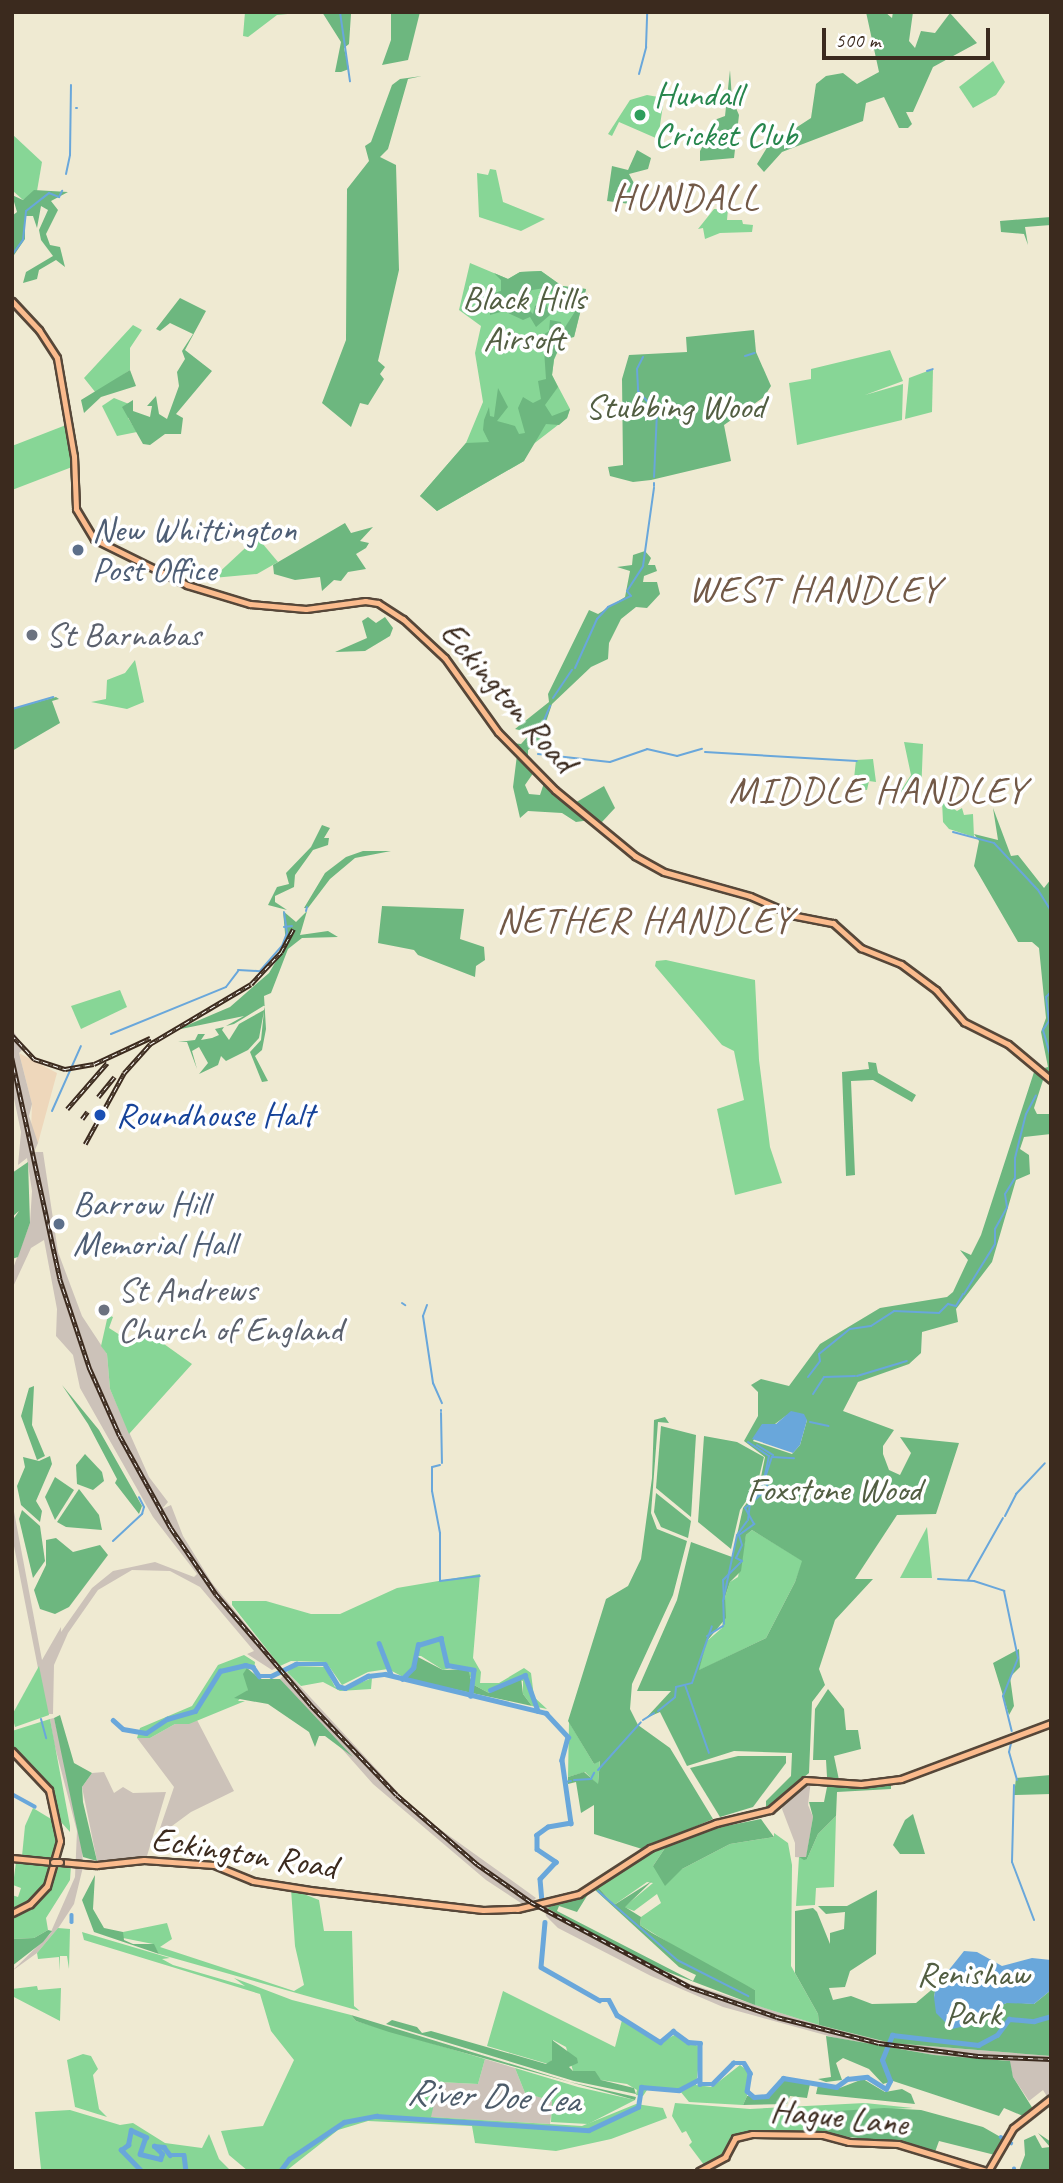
<!DOCTYPE html>
<html>
<head>
<meta charset="utf-8">
<style>
	body { margin:0 }
	#map { position:relative; width:1063px; height:2183px; overflow:hidden; background:#efead2; font-family:Caveat,sans-serif }
	div>[style] { position:absolute }
	[style*='--x'] { left:calc(var(--x)*1px); top:calc(var(--y)*1px); width:calc(var(--w)*1px); rotate:calc(var(--a)*1deg) }
	.built>* { inset:0; background:#eed7bb }
	.industrial>* { inset:0; background:#ccc2b9 }
	.green>* { inset:0; background:#87d696 }
	.forest>* { inset:0; background:#6db77f }
	.water>* { inset:0; background:#69a7db }
	.stream>* { height:2px; margin:-1px; padding:0 1px; transform-origin:1px; border-radius:1px; background:#69a7db }
	.canal>* { height:3.5px; margin:-1.75px; padding:0 1.75px; transform-origin:1.75px; border-radius:1.75px; background:#69a7db }
	.river>* { height:4.5px; margin:-2.25px; padding:0 2.25px; transform-origin:2.25px; border-radius:2.25px; background:#69a7db }
	.roads { filter:drop-shadow(2px 0 #564739) drop-shadow(-2px 0 #564739) drop-shadow(0 2px #564739) drop-shadow(0 -2px #564739) }
	.major>* { height:5px; margin:-2.5px; padding:0 2.5px; transform-origin:2.5px; border-radius:2.5px; background:#fbbb8d }
	.rail>* { height:4.5px; margin-top:-2.25px; transform-origin:0; background:repeating-linear-gradient(90deg,#fff 0 5px,#3b2a1e 0 10px); box-sizing:border-box; border-block:2px solid #3b2a1e }
	.bridges { filter:drop-shadow(2px 0 #564739) drop-shadow(-2px 0 #564739) drop-shadow(0 2px #564739) drop-shadow(0 -2px #564739) }
	.major-bridge>* { height:5px; margin:-2.5px; padding:0 2.5px; transform-origin:2.5px; border-radius:2.5px; background:#fbbb8d }
	.dots>* { width:19px; height:19px; translate:-50% -50%; box-sizing:border-box; border:4px solid #fff; border-radius:50% }
	span { translate:-50% -50%; white-space:nowrap; text-align:center; line-height:1.15; -webkit-text-stroke:7px #fff; paint-order:stroke }
	.leisure-label { font-size:35px; color:#27864d }
	.left { translate:0 -50%; text-align:left }
	.park-label { font-size:35px; color:#525e42 }
	.service-label { font-size:35px; color:#4e5e75 }
	.worship-label { font-size:35px; color:#5b616d }
	.street-label { font-size:35px; color:#3b2a1e }
	.transit-label { font-size:35px; color:#164399 }
	.water-label { font-size:37px; color:#4d5c6a; font-style:italic }
	.quarter-label { font-size:38px; color:#725947; letter-spacing:2px }
	.frame { position:absolute; inset:0; border:14px solid #3b2a1e; pointer-events:none }
	.scale { position:absolute; left:822px; top:28px; width:168px; height:32px; box-sizing:border-box; border:4px solid #3b2a1e; border-top:0; padding-left:9px; font-size:21px; line-height:24px; white-space:nowrap; color:#3b2a1e; -webkit-text-stroke:5px #fff; paint-order:stroke }
</style>
</head>
<body>
<div id="map">
	<div class="built">
		<i style="clip-path:polygon(19px 1053px,57px 1073px,38px 1143px,31px 1132px,32px 1104px)"></i>
	</div>
	<div class="industrial">
		<i style="clip-path:polygon(12px 1029px,24px 1048px,19px 1053px,32px 1104px,29px 1116px,38px 1143px,34px 1152px,43px 1152px,58px 1252px,82px 1316px,107px 1354px,110px 1389px,149px 1477px,168px 1502px,162px 1509px,171px 1505px,183px 1536px,212px 1583px,280px 1666px,272px 1670px,247px 1654px,254px 1651px,200px 1587px,170px 1571px,132px 1570px,98px 1590px,68px 1633px,54px 1665px,53px 1714px,47px 1714px,12px 1536px,12px 1501px,42px 1660px,61px 1627px,61px 1632px,92px 1588px,113px 1571px,155px 1562px,194px 1577px,197px 1574px,153px 1517px,80px 1388px,73px 1355px,56px 1336px,57px 1309px,44px 1240px,31px 1248px,12px 1289px,12px 1271px,30px 1223px,32px 1191px,27px 1158px,18px 1165px,21px 1132px,12px 1089px)"></i>
		<i style="clip-path:polygon(287px 1672px,416px 1812px,525px 1890px,536px 1898px,533px 1901px,524px 1905px,486px 1880px,373px 1784px,280px 1679px)"></i>
		<i style="clip-path:polygon(54px 1718px,81px 1830px,83px 1867px,74px 1904px,59px 1927px,37px 1953px,12px 1971px,50px 1934px,75px 1877px,77px 1831px,54px 1743px,50px 1719px)"></i>
		<i style="clip-path:polygon(197px 1720px,234px 1791px,191px 1812px,157px 1837px,174px 1787px,137px 1738px,150px 1738px,175px 1724px)"></i>
		<i style="clip-path:polygon(104px 1772px,114px 1793px,123px 1787px,133px 1793px,166px 1792px,147px 1856px,97px 1861px,82px 1787px,92px 1773px)"></i>
		<i style="clip-path:polygon(811px 1780px,808px 1805px,813px 1817px,806px 1858px,795px 1857px,795px 1843px,782px 1809px,785px 1800px)"></i>
		<i style="clip-path:polygon(545px 1909px,690px 1984px,819px 2025px,891px 2043px,1051px 2056px,1051px 2095px,1048px 2098px,1043px 2090px,1029px 2101px,1013px 2077px,1009px 2061px,934px 2055px,836px 2038px,723px 2007px,651px 1976px,558px 1928px,546px 1916px)"></i>
		<i style="clip-path:polygon(485px 2059px,515px 2068px,525px 2093px,553px 2101px,550px 2124px,430px 2117px,439px 2082px,478px 2084px)"></i>
	</div>
	<div class="green">
		<i style="clip-path:polygon(245px 12px,309px 12px,277px 15px,248px 37px,243px 36px)"></i>
		<i style="clip-path:polygon(993px 61px,1005px 82px,996px 95px,973px 108px,959px 87px)"></i>
		<i style="clip-path:polygon(647px 95px,664px 98px,658px 139px,619px 122px,612px 136px,608px 134px,630px 100px)"></i>
		<i style="clip-path:polygon(12px 134px,42px 162px,37px 191px,23px 200px,12px 190px)"></i>
		<i style="clip-path:polygon(490px 169px,496px 170px,503px 202px,545px 219px,521px 231px,479px 217px,477px 173px,488px 175px)"></i>
		<i style="clip-path:polygon(714px 209px,728px 209px,727px 220px,742px 220px,743px 224px,753px 225px,752px 232px,720px 233px,705px 239px,703px 228px,698px 229px)"></i>
		<i style="clip-path:polygon(470px 263px,508px 279px,520px 272px,541px 271px,562px 286px,586px 289px,574px 337px,563px 339px,554px 360px,552px 375px,570px 409px,567px 418px,527px 449px,524px 461px,437px 511px,420px 496px,466px 443px,483px 402px,475px 353px,481px 326px,459px 310px)"></i>
		<i style="clip-path:polygon(133px 325px,142px 330px,130px 348px,130px 370px,96px 393px,84px 378px)"></i>
		<i style="clip-path:polygon(890px 350px,903px 381px,865px 395px,903px 384px,902px 420px,797px 445px,789px 383px,811px 379px,811px 369px)"></i>
		<i style="clip-path:polygon(933px 369px,932px 412px,905px 419px,909px 378px)"></i>
		<i style="clip-path:polygon(114px 398px,129px 404px,128px 418px,137px 432px,117px 436px,102px 406px)"></i>
		<i style="clip-path:polygon(66px 425px,72px 467px,12px 490px,12px 446px)"></i>
		<i style="clip-path:polygon(257px 537px,278px 562px,257px 574px,213px 578px)"></i>
		<i style="clip-path:polygon(135px 660px,144px 702px,127px 709px,91px 702px,106px 699px,107px 680px,125px 673px)"></i>
		<i style="clip-path:polygon(904px 742px,923px 744px,921px 796px,900px 792px,911px 775px)"></i>
		<i style="clip-path:polygon(873px 759px,876px 782px,869px 781px,867px 790px,853px 788px,856px 760px)"></i>
		<i style="clip-path:polygon(942px 801px,957px 811px,962px 808px,964px 815px,973px 814px,974px 837px,949px 829px,943px 822px)"></i>
		<i style="clip-path:polygon(666px 960px,755px 980px,759px 1060px,770px 1147px,782px 1183px,735px 1195px,717px 1109px,744px 1100px,734px 1051px,722px 1045px,655px 966px,656px 961px)"></i>
		<i style="clip-path:polygon(120px 990px,127px 1007px,81px 1029px,71px 1006px)"></i>
		<i style="clip-path:polygon(108px 1315px,113px 1317px,109px 1328px,134px 1344px,143px 1329px,192px 1364px,129px 1434px,110px 1389px,107px 1354px,101px 1346px)"></i>
		<i style="clip-path:polygon(927px 1527px,932px 1578px,900px 1578px)"></i>
		<i style="clip-path:polygon(752px 1530px,803px 1561px,795px 1582px,766px 1638px,698px 1671px,707px 1641px,722px 1628px,725px 1597px,730px 1582px,738px 1577px,746px 1535px)"></i>
		<i style="clip-path:polygon(480px 1574px,473px 1658px,481px 1672px,480px 1683px,499px 1683px,524px 1668px,531px 1673px,534px 1697px,547px 1709px,532px 1706px,523px 1694px,523px 1681px,516px 1679px,489px 1693px,472px 1684px,472px 1678px,455px 1667px,443px 1670px,421px 1656px,416px 1656px,407px 1679px,388px 1669px,368px 1672px,342px 1685px,326px 1662px,291px 1661px,280px 1666px,232px 1605px,232px 1601px,266px 1601px,311px 1614px,340px 1614px,397px 1588px)"></i>
		<i style="clip-path:polygon(244px 1655px,255px 1662px,254px 1670px,247px 1668px,248px 1690px,238px 1701px,245px 1701px,189px 1724px,175px 1724px,150px 1738px,137px 1738px,140px 1728px,192px 1706px,218px 1665px)"></i>
		<i style="clip-path:polygon(39px 1666px,49px 1715px,15px 1727px,12px 1715px)"></i>
		<i style="clip-path:polygon(295px 1666px,325px 1667px,335px 1687px,345px 1689px,372px 1678px,371px 1689px,340px 1691px,323px 1682px,301px 1686px,287px 1672px)"></i>
		<i style="clip-path:polygon(50px 1719px,70px 1826px,70px 1832px,61px 1822px,45px 1780px,12px 1748px,12px 1731px)"></i>
		<i style="clip-path:polygon(569px 1722px,594px 1764px,600px 1759px,598px 1785px,585px 1772px,568px 1777px)"></i>
		<i style="clip-path:polygon(33px 1808px,56px 1822px,55px 1860px,22px 1856px,25px 1826px)"></i>
		<i style="clip-path:polygon(836px 1816px,834px 1887px,816px 1888px,815px 1905px,796px 1906px,799px 1857px,807px 1859px,818px 1834px)"></i>
		<i style="clip-path:polygon(774px 1833px,788px 1843px,792px 1865px,791px 1966px,818px 2014px,819px 2025px,755px 2005px,755px 1990px,711px 1969px,640px 1925px,641px 1917px,661px 1903px,657px 1894px,634px 1911px,624px 1907px,653px 1883px,647px 1882px,614px 1905px,598px 1887px,627px 1864px,667px 1845px,653px 1866px,682px 1869px,730px 1844px,774px 1837px)"></i>
		<i style="clip-path:polygon(16px 1862px,55px 1864px,35px 1898px,12px 1911px,12px 1895px,18px 1897px,21px 1888px,13px 1885px)"></i>
		<i style="clip-path:polygon(59px 1865px,71px 1865px,70px 1880px,46px 1918px,48px 1930px,34px 1938px,12px 1939px,12px 1915px,43px 1895px)"></i>
		<i style="clip-path:polygon(291px 1889px,319px 1900px,324px 1931px,352px 1931px,354px 2006px,360px 2011px,159px 1954px,153px 1944px,123px 1938px,123px 1932px,167px 1923px,172px 1939px,160px 1947px,294px 1991px,304px 1985px,295px 1946px)"></i>
		<i style="clip-path:polygon(58px 1928px,70px 1929px,69px 1969px,67px 1956px,60px 1956px,60px 1971px,59px 1957px,38px 1959px,37px 1953px)"></i>
		<i style="clip-path:polygon(82px 1932px,170px 1958px,162px 1959px,173px 1965px,245px 1986px,234px 1978px,292px 2000px,351px 2015px,356px 2021px,485px 2059px,478px 2084px,439px 2082px,431px 2117px,582px 2126px,636px 2104px,663px 2108px,667px 2118px,611px 2139px,556px 2151px,475px 2143px,472px 2126px,368px 2121px,338px 2130px,286px 2171px,248px 2171px,229px 2155px,221px 2131px,263px 2126px,294px 2060px,271px 2031px,260px 1994px,84px 1940px)"></i>
		<i style="clip-path:polygon(37px 1986px,38px 1990px,61px 1988px,60px 2021px,12px 1996px,12px 1989px)"></i>
		<i style="clip-path:polygon(503px 1991px,615px 2047px,622px 2020px,660px 2043px,676px 2034px,701px 2048px,696px 2085px,712px 2087px,740px 2065px,748px 2071px,747px 2096px,743px 2105px,689px 2102px,680px 2091px,647px 2090px,643px 2096px,636px 2095px,637px 2090px,627px 2084px,601px 2080px,591px 2072px,573px 2071px,566px 2047px,553px 2040px,552px 2060px,548px 2064px,487px 2046px)"></i>
		<i style="clip-path:polygon(83px 2054px,91px 2056px,98px 2069px,93px 2075px,99px 2109px,107px 2117px,75px 2107px,67px 2060px)"></i>
		<i style="clip-path:polygon(515px 2068px,578px 2087px,635px 2100px,588px 2124px,551px 2122px,552px 2101px,525px 2093px)"></i>
		<i style="clip-path:polygon(675px 2103px,750px 2109px,865px 2103px,913px 2108px,807px 2113px,813px 2133px,738px 2133px,721px 2156px,704px 2165px,689px 2145px,692px 2142px,686px 2131px,682px 2133px,672px 2116px)"></i>
		<i style="clip-path:polygon(70px 2110px,120px 2125px,133px 2123px,165px 2143px,202px 2148px,209px 2134px,219px 2159px,231px 2171px,41px 2169px,35px 2112px)"></i>
	</div>
	<div class="forest">
		<i style="clip-path:polygon(322px 12px,351px 14px,349px 44px,344px 48px,349px 69px,341px 72px,335px 72px,341px 42px)"></i>
		<i style="clip-path:polygon(391px 12px,420px 12px,408px 60px,382px 65px,391px 40px)"></i>
		<i style="clip-path:polygon(866px 12px,885px 12px,892px 18px,893px 12px,913px 12px,909px 41px,915px 48px,921px 31px,935px 33px,950px 13px,977px 43px,933px 67px,913px 112px,906px 112px,912px 124px,908px 128px,899px 128px,884px 97px,866px 103px,863px 121px,782px 152px,764px 172px,757px 164px,768px 146px,811px 118px,816px 84px,826px 76px,843px 73px,857px 84px,879px 72px)"></i>
		<i style="clip-path:polygon(730px 70px,732px 99px,739px 115px,734px 158px,700px 161px,700px 151px,717px 119px,725px 116px)"></i>
		<i style="clip-path:polygon(422px 76px,408px 79px,388px 149px,380px 157px,396px 165px,399px 270px,378px 361px,385px 367px,380px 374px,384px 379px,368px 405px,360px 403px,351px 427px,322px 403px,346px 340px,347px 189px,369px 161px,365px 146px,371px 142px,392px 85px,400px 79px)"></i>
		<i style="clip-path:polygon(637px 150px,651px 158px,648px 169px,629px 174px,635px 185px,630px 204px,607px 201px,612px 166px,628px 170px)"></i>
		<i style="clip-path:polygon(34px 190px,68px 192px,51px 201px,58px 210px,46px 234px,50px 245px,60px 247px,65px 267px,56px 260px,39px 270px,37px 279px,23px 283px,26px 272px,53px 256px,41px 240px,39px 230px,48px 210px,41px 206px,37px 228px,33px 216px,25px 216px,25px 239px,12px 258px,12px 216px,17px 212px,12px 195px,23px 200px)"></i>
		<i style="clip-path:polygon(1051px 217px,1051px 225px,1025px 227px,1028px 245px,1024px 234px,1001px 232px,1000px 221px)"></i>
		<i style="clip-path:polygon(541px 271px,562px 286px,586px 289px,574px 337px,563px 339px,554px 359px,552px 375px,558px 387px,545px 405px,552px 416px,570px 409px,567px 418px,559px 425px,546px 424px,524px 461px,437px 511px,420px 496px,466px 443px,489px 442px,483px 430px,484px 420px,489px 407px,490px 416px,494px 417px,498px 388px,508px 407px,497px 421px,515px 426px,519px 434px,525px 433px,518px 408px,523px 397px,533px 403px,541px 399px,538px 381px,546px 379px,543px 335px,549px 331px,550px 320px,561px 322px,562px 332px,576px 310px,545px 288px,532px 290px,522px 300px,525px 306px,533px 314px,535px 306px,545px 301px,550px 315px,536px 327px,530px 317px,523px 320px,504px 311px,490px 315px,489px 294px,501px 291px,501px 280px,494px 273px,508px 279px,520px 272px)"></i>
		<i style="clip-path:polygon(180px 298px,206px 311px,185px 350px,212px 371px,176px 414px,183px 418px,181px 434px,165px 434px,150px 445px,143px 444px,122px 407px,133px 400px,133px 411px,150px 417px,152px 406px,147px 406px,156px 396px,159px 414px,167px 419px,179px 386px,177px 372px,185px 359px,182px 351px,193px 334px,170px 323px,160px 331px,156px 329px)"></i>
		<i style="clip-path:polygon(754px 330px,756px 352px,771px 386px,764px 397px,724px 425px,731px 461px,651px 480px,633px 482px,610px 476px,608px 467px,623px 465px,622px 379px,629px 355px,687px 352px,686px 337px)"></i>
		<i style="clip-path:polygon(130px 370px,136px 386px,101px 397px,84px 413px,81px 400px)"></i>
		<i style="clip-path:polygon(345px 523px,351px 533px,373px 527px,360px 541px,369px 543px,366px 548px,356px 554px,366px 569px,348px 572px,341px 581px,334px 580px,322px 591px,320px 577px,295px 580px,274px 574px,273px 565px)"></i>
		<i style="clip-path:polygon(645px 551px,651px 558px,648px 565px,655px 565px,657px 571px,644px 576px,643px 582px,657px 582px,660px 594px,647px 608px,636px 607px,621px 619px,609px 643px,608px 659px,591px 667px,552px 704px,545px 725px,554px 729px,528px 750px,528px 759px,511px 743px,521px 744px,531px 733px,515px 729px,549px 702px,548px 694px,589px 610px,598px 614px,625px 597px,630px 571px,617px 567px,632px 565px,633px 555px)"></i>
		<i style="clip-path:polygon(368px 617px,376px 623px,385px 617px,393px 628px,390px 636px,365px 651px,335px 652px,367px 638px,362px 621px)"></i>
		<i style="clip-path:polygon(56px 697px,59px 699px,52px 701px,60px 723px,12px 751px,12px 709px)"></i>
		<i style="clip-path:polygon(517px 755px,534px 772px,525px 785px,529px 794px,540px 795px,544px 783px,590px 820px,576px 822px,562px 813px,528px 811px,520px 818px,513px 787px)"></i>
		<i style="clip-path:polygon(604px 786px,615px 808px,601px 823px,573px 804px)"></i>
		<i style="clip-path:polygon(993px 808px,1011px 856px,1018px 855px,1044px 888px,1051px 879px,1051px 1077px,1041px 1069px,1048px 1067px,1041px 1032px,1046px 1018px,1039px 948px,1032px 942px,1018px 942px,974px 866px,979px 841px,974px 834px,998px 840px)"></i>
		<i style="clip-path:polygon(322px 825px,330px 828px,324px 838px,329px 838px,328px 845px,313px 850px,295px 875px,294px 887px,275px 896px,275px 902px,287px 910px,268px 905px,277px 887px,289px 884px,286px 873px,311px 847px)"></i>
		<i style="clip-path:polygon(363px 851px,391px 851px,355px 858px,330px 879px,308px 908px,304px 908px,325px 873px,346px 857px)"></i>
		<i style="clip-path:polygon(382px 906px,464px 909px,460px 939px,484px 947px,485px 960px,476px 966px,475px 977px,418px 955px,414px 950px,378px 943px)"></i>
		<i style="clip-path:polygon(283px 911px,296px 922px,307px 911px,300px 935px,328px 931px,338px 937px,302px 938px,288px 949px,271px 993px,264px 996px,266px 1029px,262px 1050px,255px 1056px,268px 1081px,262px 1082px,250px 1052px,261px 1040px,264px 1011px,259px 1038px,248px 1050px,226px 1061px,221px 1056px,218px 1065px,199px 1074px,208px 1063px,199px 1047px,192px 1051px,197px 1069px,187px 1042px,178px 1042px,195px 1040px,198px 1034px,205px 1034px,201px 1040px,212px 1038px,219px 1035px,215px 1029px,224px 1027px,222px 1030px,229px 1040px,239px 1024px,264px 1010px,265px 1005px,234px 1024px,226px 1026px,244px 1016px,176px 1030px,230px 1007px,269px 973px,286px 944px)"></i>
		<i style="clip-path:polygon(868px 1062px,876px 1063px,878px 1073px,916px 1095px,912px 1102px,873px 1080px,851px 1081px,855px 1175px,846px 1176px,842px 1072px,869px 1069px)"></i>
		<i style="clip-path:polygon(evenodd,1035px 1069px,1044px 1077px,1034px 1108px,1037px 1114px,1051px 1114px,1051px 1134px,1024px 1137px,1020px 1149px,1029px 1155px,1030px 1174px,1016px 1180px,992px 1262px,956px 1309px,958px 1322px,922px 1332px,921px 1353px,909px 1364px,858px 1382px,843px 1411px,894px 1430px,883px 1446px,883px 1454px,889px 1470px,900px 1475px,911px 1453px,900px 1437px,959px 1443px,936px 1514px,897px 1515px,855px 1579px,873px 1579px,835px 1620px,819px 1669px,825px 1685px,812px 1702px,809px 1773px,766px 1808px,766px 1801px,791px 1776px,792px 1753px,734px 1751px,687px 1766px,660px 1712px,646px 1718px,671px 1691px,637px 1691px,677px 1600px,691px 1542px,732px 1557px,743px 1508px,759px 1487px,765px 1457px,744px 1441px,758px 1416px,758px 1392px,751px 1385px,761px 1379px,789px 1386px,820px 1344px,880px 1308px,947px 1297px,953px 1292px,968px 1260px,960px 1250px,971px 1255px,981px 1235px,1035px 1069px,787px 1415px,807px 1420px,800px 1445px,792px 1454px,753px 1441px,762px 1425px,775px 1424px,787px 1415px,1035px 1069px,752px 1530px,802px 1561px,795px 1582px,766px 1638px,699px 1670px,707px 1641px,726px 1618px,725px 1597px,730px 1582px,741px 1571px,746px 1535px,752px 1530px)"></i>
		<i style="clip-path:polygon(28px 1162px,30px 1223px,18px 1257px,12px 1259px,12px 1221px,19px 1211px,12px 1217px,12px 1173px)"></i>
		<i style="clip-path:polygon(62px 1385px,99px 1430px,142px 1506px,139px 1514px,115px 1483px,117px 1479px,88px 1424px)"></i>
		<i style="clip-path:polygon(34px 1386px,32px 1425px,45px 1456px,37px 1460px,21px 1416px,29px 1388px)"></i>
		<i style="clip-path:polygon(665px 1417px,669px 1423px,658px 1422px,651px 1513px,657px 1529px,687px 1541px,673px 1595px,632px 1684px,630px 1709px,638px 1725px,670px 1748px,713px 1819px,642px 1849px,594px 1834px,594px 1805px,581px 1813px,576px 1782px,568px 1784px,568px 1777px,584px 1772px,598px 1784px,600px 1761px,594px 1764px,568px 1721px,606px 1599px,628px 1586px,641px 1559px,652px 1478px,654px 1420px)"></i>
		<i style="clip-path:polygon(661px 1426px,696px 1435px,691px 1517px,656px 1488px)"></i>
		<i style="clip-path:polygon(704px 1436px,737px 1442px,764px 1457px,757px 1485px,740px 1510px,731px 1549px,698px 1522px)"></i>
		<i style="clip-path:polygon(85px 1454px,102px 1472px,104px 1481px,93px 1490px,77px 1484px,76px 1465px)"></i>
		<i style="clip-path:polygon(50px 1456px,52px 1464px,36px 1501px,42px 1511px,40px 1522px,21px 1505px,17px 1486px,25px 1467px,23px 1457px,39px 1461px)"></i>
		<i style="clip-path:polygon(55px 1477px,74px 1490px,55px 1520px,45px 1497px)"></i>
		<i style="clip-path:polygon(79px 1489px,99px 1515px,102px 1530px,66px 1527px,57px 1522px)"></i>
		<i style="clip-path:polygon(656px 1493px,691px 1521px,688px 1538px,661px 1527px,654px 1512px)"></i>
		<i style="clip-path:polygon(22px 1510px,40px 1526px,45px 1561px,33px 1578px,19px 1519px)"></i>
		<i style="clip-path:polygon(56px 1538px,73px 1552px,100px 1545px,108px 1555px,69px 1607px,55px 1614px,40px 1609px,34px 1590px,46px 1565px,46px 1540px)"></i>
		<i style="clip-path:polygon(1019px 1649px,1020px 1667px,1010px 1677px,1014px 1706px,1009px 1715px,993px 1663px)"></i>
		<i style="clip-path:polygon(416px 1656px,443px 1670px,468px 1669px,472px 1684px,489px 1693px,521px 1677px,523px 1694px,532px 1706px,407px 1679px)"></i>
		<i style="clip-path:polygon(247px 1668px,260px 1679px,280px 1679px,353px 1757px,325px 1736px,319px 1736px,315px 1747px,309px 1732px,268px 1704px,234px 1698px,248px 1690px,243px 1674px)"></i>
		<i style="clip-path:polygon(828px 1689px,844px 1709px,846px 1730px,858px 1730px,861px 1749px,834px 1756px,839px 1780px,827px 1777px,826px 1760px,813px 1760px,815px 1709px)"></i>
		<i style="clip-path:polygon(60px 1715px,74px 1763px,92px 1773px,82px 1787px,83px 1802px,97px 1861px,83px 1857px,54px 1718px)"></i>
		<i style="clip-path:polygon(738px 1756px,786px 1756px,786px 1763px,753px 1807px,720px 1817px,690px 1768px)"></i>
		<i style="clip-path:polygon(1051px 1775px,1051px 1794px,1014px 1795px,1016px 1778px)"></i>
		<i style="clip-path:polygon(828px 1782px,855px 1787px,891px 1784px,891px 1789px,837px 1792px,836px 1816px,818px 1834px,807px 1859px,804px 1860px,799px 1857px,806px 1857px,813px 1817px,809px 1802px,824px 1802px)"></i>
		<i style="clip-path:polygon(913px 1814px,925px 1854px,900px 1854px,893px 1845px,905px 1820px)"></i>
		<i style="clip-path:polygon(761px 1819px,774px 1837px,730px 1844px,682px 1869px,665px 1886px,653px 1866px,667px 1845px,706px 1830px)"></i>
		<i style="clip-path:polygon(95px 1875px,93px 1909px,104px 1928px,123px 1932px,124px 1940px,133px 1944px,154px 1944px,159px 1954px,94px 1932px,82px 1900px)"></i>
		<i style="clip-path:polygon(652px 1881px,625px 1907px,641px 1917px,640px 1925px,652px 1933px,755px 1990px,755px 2005px,652px 1966px,547px 1908px,590px 1891px,577px 1912px,559px 1906px,557px 1911px,693px 1981px,696px 1975px,679px 1967px,594px 1889px,598px 1887px,614px 1905px)"></i>
		<i style="clip-path:polygon(877px 1890px,876px 1954px,850px 1971px,845px 1987px,829px 1988px,833px 2000px,851px 1996px,872px 2004px,916px 2003px,936px 1986px,934px 1997px,982px 2022px,996px 2007px,1009px 2002px,1034px 2004px,1051px 1990px,1051px 2056px,891px 2043px,819px 2025px,818px 2014px,795px 1973px,795px 1911px,813px 1908px,817px 1912px,830px 1944px,830px 1933px,844px 1929px,845px 1912px,826px 1914px,818px 1906px,847px 1906px)"></i>
		<i style="clip-path:polygon(48px 1930px,52px 1931px,43px 1942px,12px 1966px,12px 1939px,34px 1938px)"></i>
		<i style="clip-path:polygon(351px 2015px,570px 2082px,636px 2097px,635px 2100px,389px 2032px,356px 2021px)"></i>
		<i style="clip-path:polygon(392px 2020px,417px 2027px,422px 2033px,431px 2031px,546px 2064px,552px 2060px,552px 2040px,577px 2058px,578px 2063px,569px 2067px,573px 2071px,595px 2071px,601px 2080px,634px 2088px,636px 2094px,574px 2081px,386px 2024px)"></i>
		<i style="clip-path:polygon(826px 2036px,934px 2055px,1010px 2061px,1013px 2077px,1033px 2109px,1023px 2116px,1004px 2108px,999px 2116px,893px 2081px,883px 2084px,869px 2069px,843px 2058px,836px 2063px,842px 2080px,826px 2082px,818px 2079px,831px 2077px)"></i>
		<i style="clip-path:polygon(863px 2079px,885px 2092px,902px 2089px,911px 2094px,915px 2104px,816px 2094px,818px 2085px,837px 2089px)"></i>
		<i style="clip-path:polygon(789px 2080px,810px 2084px,807px 2098px,790px 2096px,787px 2104px,743px 2105px,747px 2096px,769px 2097px,781px 2081px)"></i>
		<i style="clip-path:polygon(884px 2108px,921px 2110px,983px 2127px,1004px 2139px,995px 2155px,939px 2141px,935px 2152px,894px 2142px,813px 2133px,807px 2113px)"></i>
		<i style="clip-path:polygon(1038px 2133px,1051px 2142px,1051px 2171px,1019px 2171px,1025px 2155px,1024px 2140px,1035px 2135px,1042px 2148px,1050px 2147px)"></i>
	</div>
	<div class="water">
		<i style="clip-path:polygon(791px 1411px,804px 1414px,807px 1420px,800px 1445px,793px 1453px,752px 1439px,762px 1424px,776px 1424px)"></i>
		<i style="clip-path:polygon(964px 1951px,977px 1952px,1002px 1966px,1032px 1958px,1051px 1960px,1051px 1990px,1034px 2004px,1007px 2003px,996px 2007px,982px 2022px,952px 2029px,936px 2013px,934px 1997px,936px 1986px)"></i>
	</div>
	<div class="stream">
		<i style="--x:340;--y:12;--w:70;--a:81.8"></i>
		<i style="--x:639;--y:74;--w:28;--a:-75"></i>
		<i style="--x:646;--y:47;--w:35;--a:-88"></i>
		<i style="--x:76;--y:108;--w:1;--a:0"></i>
		<i style="--x:66;--y:174;--w:19;--a:-78"></i>
		<i style="--x:70;--y:155;--w:70;--a:-89.2"></i>
		<i style="--x:12;--y:255;--w:19;--a:-54"></i>
		<i style="--x:23;--y:240;--w:29;--a:-84"></i>
		<i style="--x:26;--y:211;--w:29;--a:-38"></i>
		<i style="--x:49;--y:193;--w:11;--a:22"></i>
		<i style="--x:59;--y:197;--w:7;--a:-63"></i>
		<i style="--x:745;--y:356;--w:10;--a:-17"></i>
		<i style="--x:643;--y:357;--w:13;--a:117"></i>
		<i style="--x:637;--y:369;--w:22;--a:87"></i>
		<i style="--x:638;--y:391;--w:28;--a:48"></i>
		<i style="--x:657;--y:412;--w:65;--a:92.6"></i>
		<i style="--x:927;--y:371;--w:6;--a:-18"></i>
		<i style="--x:654;--y:483;--w:3;--a:90"></i>
		<i style="--x:575;--y:668;--w:54;--a:-65.8"></i>
		<i style="--x:597;--y:619;--w:16;--a:-47"></i>
		<i style="--x:608;--y:607;--w:25;--a:-26"></i>
		<i style="--x:631;--y:596;--w:6;--a:-129"></i>
		<i style="--x:627;--y:591;--w:30;--a:-57"></i>
		<i style="--x:643;--y:566;--w:79;--a:-82"></i>
		<i style="--x:553;--y:698;--w:34;--a:-56"></i>
		<i style="--x:12;--y:709;--w:43;--a:-16.3"></i>
		<i style="--x:542;--y:725;--w:21;--a:-67"></i>
		<i style="--x:705;--y:752;--w:152;--a:3.4"></i>
		<i style="--x:538;--y:754;--w:72;--a:6.3"></i>
		<i style="--x:610;--y:762;--w:39;--a:-19"></i>
		<i style="--x:647;--y:749;--w:31;--a:13"></i>
		<i style="--x:677;--y:756;--w:26;--a:-16"></i>
		<i style="--x:953;--y:832;--w:42;--a:15"></i>
		<i style="--x:994;--y:843;--w:64;--a:46.9"></i>
		<i style="--x:1038;--y:890;--w:25;--a:58"></i>
		<i style="--x:306;--y:911;--w:4;--a:-76"></i>
		<i style="--x:284;--y:927;--w:8;--a:-7"></i>
		<i style="--x:238;--y:970;--w:22;--a:3"></i>
		<i style="--x:260;--y:971;--w:33;--a:-49"></i>
		<i style="--x:282;--y:946;--w:14;--a:-69"></i>
		<i style="--x:287;--y:933;--w:21;--a:-98"></i>
		<i style="--x:1051;--y:981;--w:10;--a:90"></i>
		<i style="--x:1051;--y:992;--w:7;--a:135"></i>
		<i style="--x:1046;--y:997;--w:24;--a:83"></i>
		<i style="--x:1049;--y:1021;--w:11;--a:124"></i>
		<i style="--x:1043;--y:1030;--w:29;--a:74"></i>
		<i style="--x:111;--y:1034;--w:124;--a:-22.2"></i>
		<i style="--x:226;--y:987;--w:20;--a:-53"></i>
		<i style="--x:52;--y:1111;--w:71;--a:-66"></i>
		<i style="--x:964;--y:1294;--w:59;--a:-58.2"></i>
		<i style="--x:995;--y:1244;--w:15;--a:-90"></i>
		<i style="--x:995;--y:1229;--w:25;--a:-61"></i>
		<i style="--x:1007;--y:1207;--w:13;--a:-99"></i>
		<i style="--x:1005;--y:1194;--w:19;--a:-58"></i>
		<i style="--x:1015;--y:1178;--w:20;--a:-90"></i>
		<i style="--x:1015;--y:1158;--w:45;--a:-76"></i>
		<i style="--x:1026;--y:1114;--w:21;--a:-62"></i>
		<i style="--x:402;--y:1303;--w:4;--a:34"></i>
		<i style="--x:427;--y:1305;--w:12;--a:110"></i>
		<i style="--x:423;--y:1316;--w:68;--a:81.5"></i>
		<i style="--x:433;--y:1383;--w:22;--a:66"></i>
		<i style="--x:857;--y:1376;--w:52;--a:-16.7"></i>
		<i style="--x:808;--y:1377;--w:20;--a:-53"></i>
		<i style="--x:820;--y:1361;--w:7;--a:-98"></i>
		<i style="--x:819;--y:1354;--w:40;--a:-39"></i>
		<i style="--x:850;--y:1329;--w:21;--a:-8"></i>
		<i style="--x:871;--y:1326;--w:27;--a:-33"></i>
		<i style="--x:894;--y:1311;--w:45;--a:2.5"></i>
		<i style="--x:939;--y:1313;--w:13;--a:-45"></i>
		<i style="--x:948;--y:1304;--w:8;--a:14"></i>
		<i style="--x:956;--y:1306;--w:14;--a:-60"></i>
		<i style="--x:813;--y:1394;--w:20;--a:-57"></i>
		<i style="--x:824;--y:1377;--w:31;--a:-2"></i>
		<i style="--x:441;--y:1411;--w:1;--a:-90"></i>
		<i style="--x:441;--y:1413;--w:50;--a:88.9"></i>
		<i style="--x:810;--y:1422;--w:19;--a:12"></i>
		<i style="--x:748;--y:1442;--w:25;--a:34"></i>
		<i style="--x:769;--y:1456;--w:35;--a:102"></i>
		<i style="--x:762;--y:1490;--w:17;--a:135"></i>
		<i style="--x:750;--y:1502;--w:18;--a:96"></i>
		<i style="--x:757;--y:1445;--w:19;--a:32"></i>
		<i style="--x:440;--y:1465;--w:8;--a:166"></i>
		<i style="--x:432;--y:1467;--w:24;--a:90"></i>
		<i style="--x:432;--y:1491;--w:43;--a:79.2"></i>
		<i style="--x:440;--y:1533;--w:48;--a:90"></i>
		<i style="--x:440;--y:1581;--w:40;--a:-7.1"></i>
		<i style="--x:1005;--y:1516;--w:25;--a:-63"></i>
		<i style="--x:1016;--y:1494;--w:42;--a:-46.9"></i>
		<i style="--x:113;--y:1541;--w:40;--a:-43"></i>
		<i style="--x:142;--y:1514;--w:7;--a:-74"></i>
		<i style="--x:144;--y:1507;--w:11;--a:-117"></i>
		<i style="--x:938;--y:1579;--w:36;--a:3"></i>
		<i style="--x:974;--y:1581;--w:32;--a:18"></i>
		<i style="--x:1004;--y:1591;--w:68;--a:78.2"></i>
		<i style="--x:1018;--y:1658;--w:41;--a:111.5"></i>
		<i style="--x:1003;--y:1696;--w:36;--a:76"></i>
		<i style="--x:968;--y:1580;--w:71;--a:-60.6"></i>
		<i style="--x:724;--y:1599;--w:19;--a:-93"></i>
		<i style="--x:723;--y:1580;--w:27;--a:-45"></i>
		<i style="--x:742;--y:1561;--w:7;--a:-153"></i>
		<i style="--x:736;--y:1558;--w:14;--a:-65"></i>
		<i style="--x:742;--y:1545;--w:10;--a:-107"></i>
		<i style="--x:739;--y:1535;--w:19;--a:-36"></i>
		<i style="--x:754;--y:1524;--w:18;--a:-119"></i>
		<i style="--x:745;--y:1508;--w:31;--a:-40"></i>
		<i style="--x:769;--y:1488;--w:9;--a:-126"></i>
		<i style="--x:764;--y:1481;--w:25;--a:-72"></i>
		<i style="--x:772;--y:1457;--w:22;--a:3"></i>
		<i style="--x:724;--y:1624;--w:23;--a:-92"></i>
		<i style="--x:723;--y:1601;--w:67;--a:-78"></i>
		<i style="--x:737;--y:1535;--w:17;--a:-54"></i>
		<i style="--x:707;--y:1636;--w:19;--a:-32"></i>
		<i style="--x:685;--y:1685;--w:72;--a:70.6"></i>
		<i style="--x:658;--y:1711;--w:22;--a:-39"></i>
		<i style="--x:675;--y:1697;--w:10;--a:-84"></i>
		<i style="--x:676;--y:1687;--w:16;--a:-14"></i>
		<i style="--x:692;--y:1683;--w:60;--a:-70.7"></i>
		<i style="--x:41;--y:1719;--w:20;--a:75"></i>
		<i style="--x:643;--y:1720;--w:13;--a:-32"></i>
		<i style="--x:1012;--y:1739;--w:13;--a:103"></i>
		<i style="--x:1009;--y:1752;--w:29;--a:74"></i>
		<i style="--x:598;--y:1770;--w:64;--a:-48.1"></i>
		<i style="--x:574;--y:1780;--w:17;--a:-3"></i>
		<i style="--x:591;--y:1779;--w:7;--a:-63"></i>
		<i style="--x:565;--y:1782;--w:6;--a:-9"></i>
		<i style="--x:1014;--y:1785;--w:77;--a:91.5"></i>
		<i style="--x:1012;--y:1862;--w:62;--a:69.2"></i>
		<i style="--x:598;--y:1891;--w:105;--a:41.1"></i>
		<i style="--x:677;--y:1960;--w:80;--a:26.9"></i>
	</div>
	<div class="canal">
		<i style="--x:12;--y:1794;--w:26;--a:29"></i>
		<i style="--x:72;--y:1915;--w:7;--a:90"></i>
		<i style="--x:1001;--y:2137;--w:12;--a:31"></i>
		<i style="--x:1014;--y:2171;--w:2;--a:-90"></i>
	</div>
	<div class="river">
		<i style="--x:379;--y:1643;--w:34;--a:69"></i>
		<i style="--x:402;--y:1679;--w:16;--a:-45"></i>
		<i style="--x:413;--y:1668;--w:24;--a:-78"></i>
		<i style="--x:418;--y:1645;--w:24;--a:-17"></i>
		<i style="--x:441;--y:1638;--w:28;--a:77"></i>
		<i style="--x:447;--y:1665;--w:27;--a:10"></i>
		<i style="--x:474;--y:1670;--w:26;--a:97"></i>
		<i style="--x:490;--y:1690;--w:38;--a:-23"></i>
		<i style="--x:525;--y:1675;--w:38;--a:70"></i>
		<i style="--x:113;--y:1720;--w:13;--a:42"></i>
		<i style="--x:123;--y:1729;--w:23;--a:10"></i>
		<i style="--x:146;--y:1733;--w:25;--a:-34"></i>
		<i style="--x:167;--y:1719;--w:29;--a:-16"></i>
		<i style="--x:195;--y:1711;--w:47;--a:-58"></i>
		<i style="--x:220;--y:1671;--w:26;--a:-13"></i>
		<i style="--x:245;--y:1665;--w:8;--a:14"></i>
		<i style="--x:253;--y:1667;--w:11;--a:56"></i>
		<i style="--x:259;--y:1676;--w:12;--a:0"></i>
		<i style="--x:271;--y:1676;--w:28;--a:-26"></i>
		<i style="--x:296;--y:1664;--w:29;--a:0"></i>
		<i style="--x:325;--y:1664;--w:26;--a:59"></i>
		<i style="--x:338;--y:1686;--w:7;--a:16"></i>
		<i style="--x:345;--y:1688;--w:26;--a:-28"></i>
		<i style="--x:368;--y:1676;--w:17;--a:-7"></i>
		<i style="--x:385;--y:1674;--w:166;--a:13.6"></i>
		<i style="--x:546;--y:1713;--w:33;--a:47"></i>
		<i style="--x:568;--y:1737;--w:24;--a:105"></i>
		<i style="--x:562;--y:1760;--w:64;--a:81.9"></i>
		<i style="--x:571;--y:1823;--w:23;--a:170"></i>
		<i style="--x:548;--y:1827;--w:14;--a:144"></i>
		<i style="--x:537;--y:1835;--w:14;--a:90"></i>
		<i style="--x:537;--y:1849;--w:23;--a:34"></i>
		<i style="--x:556;--y:1862;--w:23;--a:133"></i>
		<i style="--x:540;--y:1879;--w:21;--a:85"></i>
		<i style="--x:545;--y:1922;--w:45;--a:95.1"></i>
		<i style="--x:541;--y:1967;--w:67;--a:29.6"></i>
		<i style="--x:599;--y:2000;--w:10;--a:0"></i>
		<i style="--x:609;--y:2000;--w:17;--a:62"></i>
		<i style="--x:617;--y:2015;--w:51;--a:32.1"></i>
		<i style="--x:660;--y:2042;--w:17;--a:-40"></i>
		<i style="--x:673;--y:2031;--w:19;--a:36"></i>
		<i style="--x:688;--y:2042;--w:12;--a:5"></i>
		<i style="--x:700;--y:2043;--w:41;--a:90"></i>
		<i style="--x:700;--y:2084;--w:12;--a:0"></i>
		<i style="--x:712;--y:2084;--w:30;--a:-45"></i>
		<i style="--x:733;--y:2063;--w:11;--a:0"></i>
		<i style="--x:744;--y:2063;--w:12;--a:59"></i>
		<i style="--x:750;--y:2073;--w:18;--a:99"></i>
		<i style="--x:747;--y:2091;--w:9;--a:41"></i>
		<i style="--x:754;--y:2097;--w:13;--a:-4"></i>
		<i style="--x:767;--y:2096;--w:24;--a:-48"></i>
		<i style="--x:783;--y:2078;--w:54;--a:9.6"></i>
		<i style="--x:836;--y:2087;--w:14;--a:-36"></i>
		<i style="--x:847;--y:2079;--w:20;--a:-6"></i>
		<i style="--x:867;--y:2077;--w:22;--a:32"></i>
		<i style="--x:886;--y:2089;--w:9;--a:-63"></i>
		<i style="--x:890;--y:2081;--w:22;--a:-111"></i>
		<i style="--x:882;--y:2060;--w:27;--a:-68"></i>
		<i style="--x:892;--y:2035;--w:87;--a:6.6"></i>
		<i style="--x:978;--y:2045;--w:21;--a:-28"></i>
		<i style="--x:997;--y:2035;--w:20;--a:-53"></i>
		<i style="--x:1009;--y:2019;--w:25;--a:5"></i>
		<i style="--x:1034;--y:2021;--w:18;--a:-16"></i>
		<i style="--x:141;--y:2171;--w:29;--a:-134"></i>
		<i style="--x:121;--y:2150;--w:9;--a:-36"></i>
		<i style="--x:128;--y:2145;--w:15;--a:-79"></i>
		<i style="--x:131;--y:2130;--w:17;--a:25"></i>
		<i style="--x:146;--y:2137;--w:18;--a:109"></i>
		<i style="--x:140;--y:2154;--w:21;--a:14"></i>
		<i style="--x:160;--y:2159;--w:5;--a:-68"></i>
		<i style="--x:162;--y:2154;--w:11;--a:-135"></i>
		<i style="--x:154;--y:2146;--w:10;--a:6"></i>
		<i style="--x:164;--y:2147;--w:10;--a:53"></i>
		<i style="--x:170;--y:2155;--w:14;--a:0"></i>
		<i style="--x:184;--y:2155;--w:16;--a:83"></i>
		<i style="--x:280;--y:2171;--w:15;--a:-53"></i>
		<i style="--x:289;--y:2159;--w:66;--a:-33.9"></i>
		<i style="--x:344;--y:2122;--w:33;--a:-11"></i>
		<i style="--x:376;--y:2116;--w:213;--a:3.8"></i>
		<i style="--x:589;--y:2130;--w:54;--a:-25.1"></i>
		<i style="--x:638;--y:2107;--w:20;--a:-81"></i>
		<i style="--x:641;--y:2087;--w:38;--a:5"></i>
		<i style="--x:679;--y:2090;--w:21;--a:-28"></i>
	</div>
	<div class="roads">
		<div class="major">
			<i style="--x:12;--y:301;--w:40;--a:47"></i>
			<i style="--x:39;--y:330;--w:33;--a:57"></i>
			<i style="--x:57;--y:358;--w:99;--a:80.2"></i>
			<i style="--x:74;--y:456;--w:53;--a:87.8"></i>
			<i style="--x:76;--y:509;--w:35;--a:59"></i>
			<i style="--x:94;--y:539;--w:104;--a:26.3"></i>
			<i style="--x:187;--y:585;--w:66;--a:16.8"></i>
			<i style="--x:250;--y:604;--w:56;--a:5.1"></i>
			<i style="--x:306;--y:609;--w:60;--a:-7.7"></i>
			<i style="--x:365;--y:601;--w:13;--a:9"></i>
			<i style="--x:378;--y:603;--w:30;--a:33"></i>
			<i style="--x:403;--y:619;--w:57;--a:42.9"></i>
			<i style="--x:445;--y:658;--w:91;--a:54.4"></i>
			<i style="--x:498;--y:732;--w:81;--a:45.5"></i>
			<i style="--x:555;--y:790;--w:104;--a:39.5"></i>
			<i style="--x:635;--y:856;--w:33;--a:29"></i>
			<i style="--x:664;--y:872;--w:89;--a:15.6"></i>
			<i style="--x:750;--y:896;--w:50;--a:23.5"></i>
			<i style="--x:796;--y:916;--w:38;--a:11"></i>
			<i style="--x:833;--y:923;--w:38;--a:42"></i>
			<i style="--x:861;--y:948;--w:43;--a:21.8"></i>
			<i style="--x:901;--y:964;--w:44;--a:36.6"></i>
			<i style="--x:936;--y:990;--w:43;--a:48.8"></i>
			<i style="--x:964;--y:1022;--w:49;--a:26.6"></i>
			<i style="--x:1008;--y:1044;--w:56;--a:39.9"></i>
			<i style="--x:12;--y:1751;--w:54;--a:46.5"></i>
			<i style="--x:49;--y:1790;--w:52;--a:77.8"></i>
			<i style="--x:60;--y:1841;--w:47;--a:106.1"></i>
			<i style="--x:47;--y:1886;--w:25;--a:133"></i>
			<i style="--x:30;--y:1904;--w:20;--a:153"></i>
			<i style="--x:12;--y:1858;--w:41;--a:5.6"></i>
			<i style="--x:60;--y:1862;--w:37;--a:5"></i>
			<i style="--x:97;--y:1865;--w:47;--a:-6.1"></i>
			<i style="--x:144;--y:1860;--w:70;--a:4.1"></i>
			<i style="--x:214;--y:1865;--w:42;--a:22.3"></i>
			<i style="--x:253;--y:1881;--w:58;--a:9"></i>
			<i style="--x:310;--y:1890;--w:174;--a:6.6"></i>
			<i style="--x:483;--y:1910;--w:34;--a:-2"></i>
			<i style="--x:517;--y:1909;--w:64;--a:-13.6"></i>
			<i style="--x:579;--y:1894;--w:85;--a:-32.9"></i>
			<i style="--x:650;--y:1848;--w:71;--a:-20.7"></i>
			<i style="--x:716;--y:1823;--w:56;--a:-13.5"></i>
			<i style="--x:770;--y:1810;--w:46;--a:-40.6"></i>
			<i style="--x:805;--y:1780;--w:56;--a:4.1"></i>
			<i style="--x:861;--y:1784;--w:40;--a:-7.1"></i>
			<i style="--x:901;--y:1779;--w:160;--a:-20.5"></i>
			<i style="--x:699;--y:2171;--w:30;--a:-28"></i>
			<i style="--x:725;--y:2157;--w:21;--a:-62"></i>
			<i style="--x:735;--y:2138;--w:17;--a:-13"></i>
			<i style="--x:752;--y:2134;--w:71;--a:0.8"></i>
			<i style="--x:823;--y:2135;--w:27;--a:15"></i>
			<i style="--x:849;--y:2142;--w:49;--a:2.3"></i>
			<i style="--x:898;--y:2144;--w:93;--a:16.9"></i>
			<i style="--x:988;--y:2171;--w:50;--a:-59.8"></i>
			<i style="--x:1013;--y:2128;--w:48;--a:-38.3"></i>
		</div>
	</div>
	<div class="rail">
		<i style="--x:12;--y:1035;--w:33;--a:47"></i>
		<i style="--x:34;--y:1059;--w:33;--a:18"></i>
		<i style="--x:65;--y:1069;--w:29;--a:-10"></i>
		<i style="--x:94;--y:1064;--w:62;--a:-24.9"></i>
		<i style="--x:12;--y:1058;--w:226;--a:77.7"></i>
		<i style="--x:60;--y:1279;--w:95;--a:71.6"></i>
		<i style="--x:90;--y:1369;--w:73;--a:65.9"></i>
		<i style="--x:120;--y:1436;--w:105;--a:61"></i>
		<i style="--x:171;--y:1528;--w:80;--a:55.7"></i>
		<i style="--x:216;--y:1594;--w:146;--a:49.4"></i>
		<i style="--x:311;--y:1705;--w:124;--a:46.3"></i>
		<i style="--x:397;--y:1795;--w:106;--a:40.8"></i>
		<i style="--x:477;--y:1864;--w:66;--a:35.1"></i>
		<i style="--x:531;--y:1902;--w:180;--a:28.1"></i>
		<i style="--x:690;--y:1987;--w:92;--a:19"></i>
		<i style="--x:777;--y:2017;--w:105;--a:14.3"></i>
		<i style="--x:879;--y:2043;--w:100;--a:7.5"></i>
		<i style="--x:978;--y:2056;--w:73;--a:2.4"></i>
		<i style="--x:98;--y:1097;--w:26;--a:-51"></i>
		<i style="--x:67;--y:1109;--w:61;--a:-49"></i>
		<i style="--x:82;--y:1119;--w:9;--a:-54"></i>
		<i style="--x:85;--y:1144;--w:81;--a:-61.2"></i>
		<i style="--x:124;--y:1073;--w:39;--a:-48"></i>
		<i style="--x:150;--y:1044;--w:117;--a:-30.7"></i>
		<i style="--x:251;--y:984;--w:44;--a:-46.8"></i>
		<i style="--x:281;--y:952;--w:26;--a:-62"></i>
	</div>
	<div class="bridges">
		<div class="major-bridge">
			<i style="--x:53;--y:1862;--w:7;--a:0"></i>
		</div>
	</div>
	<div class="dots">
		<i style="left:640px;top:115px;background:#2e9e5b"></i>
		<i style="left:78px;top:550px;background:#5c6f8a"></i>
		<i style="left:32px;top:635px;background:#6b7280"></i>
		<i style="left:100px;top:1115px;background:#1a4fb4"></i>
		<i style="left:59px;top:1224px;background:#5c6f8a"></i>
		<i style="left:104px;top:1310px;background:#6b7280"></i>
	</div>
	<div class="leisure-label">
		<span class="left" style="left:654px;top:115px">Hundall<br>Cricket Club</span>
	</div>
	<div class="park-label">
		<span style="left:524px;top:319px">Black Hills<br>Airsoft</span>
		<span style="left:675px;top:407px">Stubbing Wood</span>
		<span style="left:834px;top:1490px">Foxstone Wood</span>
		<span style="left:973px;top:1994px">Renishaw<br>Park</span>
	</div>
	<div class="service-label">
		<span class="left" style="left:92px;top:550px">New Whittington<br>Post Office</span>
		<span class="left" style="left:73px;top:1224px">Barrow Hill<br>Memorial Hall</span>
	</div>
	<div class="worship-label">
		<span class="left" style="left:46px;top:635px">St Barnabas</span>
		<span class="left" style="left:118px;top:1310px">St Andrews<br>Church of England</span>
	</div>
	<div class="street-label">
		<span style="left:508px;top:697px;rotate:49deg">Eckington Road</span>
		<span style="left:244px;top:1853px;rotate:9deg">Eckington Road</span>
		<span style="left:839px;top:2117px;rotate:6deg">Hague Lane</span>
	</div>
	<div class="transit-label">
		<span class="left" style="left:116px;top:1115px">Roundhouse Halt</span>
	</div>
	<div class="water-label">
		<span style="left:493px;top:2096px;rotate:3deg">River Doe Lea</span>
	</div>
	<div class="quarter-label">
		<span style="left:686px;top:197px">HUNDALL</span>
		<span style="left:815px;top:589px">WEST HANDLEY</span>
		<span style="left:878px;top:790px">MIDDLE HANDLEY</span>
		<span style="left:645px;top:920px">NETHER HANDLEY</span>
	</div>
	<div class="frame"></div>
	<div class="scale">500 m</div>
</div>
</body>
</html>
